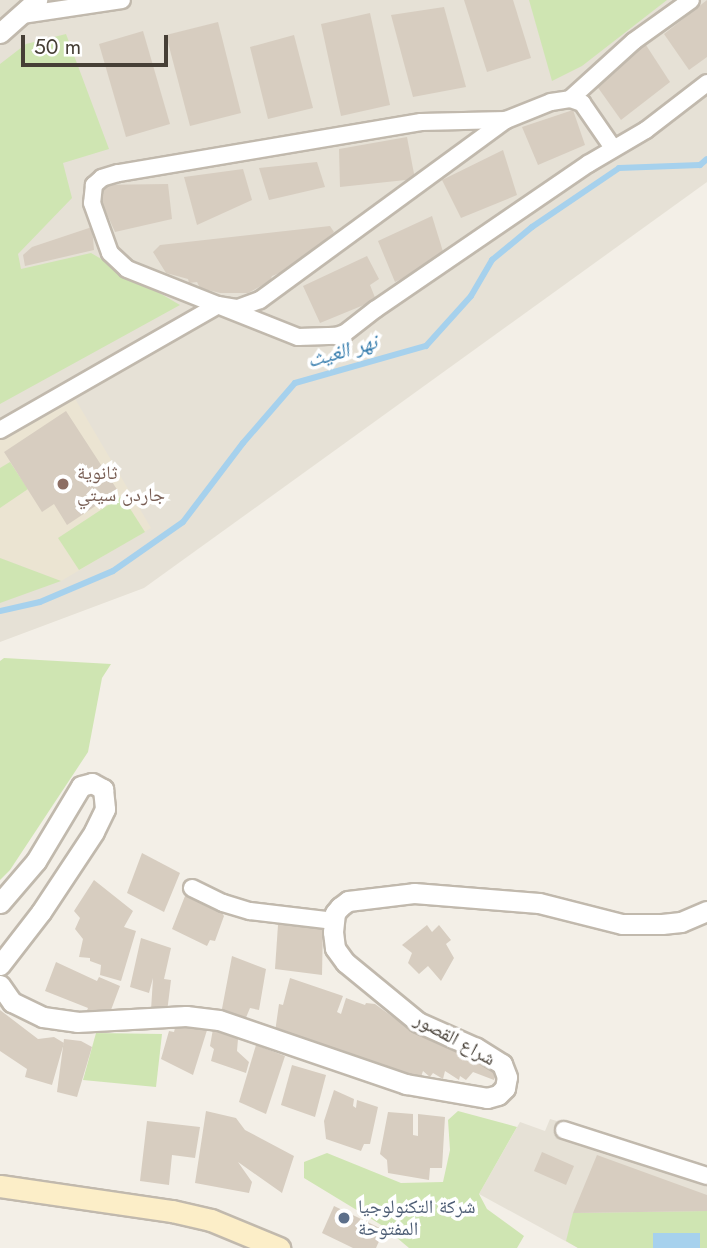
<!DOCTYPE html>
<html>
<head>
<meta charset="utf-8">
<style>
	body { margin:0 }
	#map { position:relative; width:707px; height:1248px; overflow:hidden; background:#f3efe7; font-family:Jost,"Noto Naskh Arabic",sans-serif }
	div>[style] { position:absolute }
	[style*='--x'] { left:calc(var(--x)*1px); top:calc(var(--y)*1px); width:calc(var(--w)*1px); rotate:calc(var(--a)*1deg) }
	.residential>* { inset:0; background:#e6e1d6 }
	.education>* { inset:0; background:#ebe4d2 }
	.green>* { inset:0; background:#cfe5b2 }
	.water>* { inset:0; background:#a6d1ed }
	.stream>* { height:6px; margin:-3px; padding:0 3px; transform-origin:3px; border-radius:3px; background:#a6d1ed }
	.building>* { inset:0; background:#d7cdc0 }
	.roads { filter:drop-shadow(2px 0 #c1b9ad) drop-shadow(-2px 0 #c1b9ad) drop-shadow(0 2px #c1b9ad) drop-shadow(0 -2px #c1b9ad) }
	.minor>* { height:16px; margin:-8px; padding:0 8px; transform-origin:8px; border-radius:8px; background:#fff }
	.tertiary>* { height:19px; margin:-9.5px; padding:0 9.5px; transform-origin:9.5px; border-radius:9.5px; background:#fff }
	.secondary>* { height:21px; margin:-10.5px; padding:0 10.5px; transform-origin:10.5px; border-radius:10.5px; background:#fceec8 }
	.dots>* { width:19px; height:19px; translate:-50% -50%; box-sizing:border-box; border:4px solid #fff; border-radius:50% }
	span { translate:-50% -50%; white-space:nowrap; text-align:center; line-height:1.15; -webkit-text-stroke:7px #fff; paint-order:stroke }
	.education-label { font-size:19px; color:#785e54 }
	.left { translate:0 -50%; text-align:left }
	.street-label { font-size:19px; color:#463f36 }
	.service-label { font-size:19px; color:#4e5e75 }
	.water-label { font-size:21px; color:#357cad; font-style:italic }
	.scale { position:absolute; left:21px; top:35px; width:147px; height:32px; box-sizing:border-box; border:4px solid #463f36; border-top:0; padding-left:9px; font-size:21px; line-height:24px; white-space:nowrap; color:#463f36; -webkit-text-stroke:5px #fff; paint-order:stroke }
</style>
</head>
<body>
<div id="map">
	<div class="residential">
		<i style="clip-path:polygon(0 0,707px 0,707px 182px,144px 588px,0 642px)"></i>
		<i style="clip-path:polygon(550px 1119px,707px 1166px,707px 1248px,578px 1248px,479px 1194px,520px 1122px,545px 1131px)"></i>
	</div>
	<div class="education">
		<i style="clip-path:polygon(74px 397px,151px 528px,61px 581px,0 558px,0 440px)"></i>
	</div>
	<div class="green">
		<i style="clip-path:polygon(529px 0,667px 0,582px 66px,552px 81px)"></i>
		<i style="clip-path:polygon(66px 34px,109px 149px,63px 163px,72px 198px,18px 254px,21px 269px,91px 253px,180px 305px,0 404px,0 64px,26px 44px)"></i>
		<i style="clip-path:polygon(10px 462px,28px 489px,0 508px,0 468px)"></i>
		<i style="clip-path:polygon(122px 496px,145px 532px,79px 570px,58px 538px)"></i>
		<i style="clip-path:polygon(0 558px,61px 581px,0 603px)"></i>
		<i style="clip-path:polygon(4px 658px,111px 664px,102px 678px,88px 752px,10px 870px,0 880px,0 661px)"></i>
		<i style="clip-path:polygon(96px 1033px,162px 1034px,156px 1087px,83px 1080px)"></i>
		<i style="clip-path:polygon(458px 1111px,517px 1127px,479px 1194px,487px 1209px,524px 1236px,517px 1248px,409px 1248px,383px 1226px,304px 1178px,304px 1162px,327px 1153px,401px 1183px,443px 1182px,450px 1150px,448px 1120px)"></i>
		<i style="clip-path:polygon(707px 1211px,707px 1248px,700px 1248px,699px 1233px,653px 1234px,653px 1248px,578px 1248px,566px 1241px,573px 1213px)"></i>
	</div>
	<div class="water">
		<i style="clip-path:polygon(653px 1233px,700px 1233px,700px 1248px,653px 1248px)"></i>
	</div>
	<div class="stream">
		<i style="--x:0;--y:611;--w:41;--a:-12.7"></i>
		<i style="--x:40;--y:602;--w:79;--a:-23"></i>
		<i style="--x:113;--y:571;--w:85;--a:-35"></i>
		<i style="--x:183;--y:522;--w:99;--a:-52.8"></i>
		<i style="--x:243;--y:443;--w:79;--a:-49.1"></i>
		<i style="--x:295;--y:383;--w:136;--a:-15.8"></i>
		<i style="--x:426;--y:346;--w:67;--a:-48"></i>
		<i style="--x:471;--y:296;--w:42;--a:-59.7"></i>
		<i style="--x:492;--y:260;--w:52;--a:-39.5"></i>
		<i style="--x:532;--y:227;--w:105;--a:-34.1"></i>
		<i style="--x:619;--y:168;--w:81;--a:-2.1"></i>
		<i style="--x:700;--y:165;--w:9;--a:-41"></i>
	</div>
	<div class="building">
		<i style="clip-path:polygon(464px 0,513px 0,531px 58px,487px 72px)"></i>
		<i style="clip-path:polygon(707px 0,707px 57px,689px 70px,664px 34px)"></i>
		<i style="clip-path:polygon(444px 7px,466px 87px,413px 97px,391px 15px)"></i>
		<i style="clip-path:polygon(370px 13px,390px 105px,341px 116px,321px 24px)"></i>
		<i style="clip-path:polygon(218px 22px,241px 113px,190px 126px,166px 35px)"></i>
		<i style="clip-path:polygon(143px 31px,170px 124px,126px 137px,99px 44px)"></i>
		<i style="clip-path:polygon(294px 35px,313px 108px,268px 119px,250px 47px)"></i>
		<i style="clip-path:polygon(644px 42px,670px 82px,621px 120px,594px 82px)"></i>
		<i style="clip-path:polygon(573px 110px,585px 145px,538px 165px,522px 127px)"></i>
		<i style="clip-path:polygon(407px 137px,415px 179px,340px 187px,339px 149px)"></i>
		<i style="clip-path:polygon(503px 150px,517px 195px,461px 218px,442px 180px)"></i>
		<i style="clip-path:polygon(317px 162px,325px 187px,269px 200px,259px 168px)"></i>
		<i style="clip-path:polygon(243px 169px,252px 200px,197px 225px,184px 177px)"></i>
		<i style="clip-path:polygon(168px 184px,172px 219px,115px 232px,94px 185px)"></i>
		<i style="clip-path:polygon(432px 216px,445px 258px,395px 282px,378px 241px)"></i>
		<i style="clip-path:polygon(330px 226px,334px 232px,295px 267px,272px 276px,270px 281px,248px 293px,220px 293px,200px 288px,197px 282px,189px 283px,188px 279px,166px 273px,153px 252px,160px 245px)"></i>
		<i style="clip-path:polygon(92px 227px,94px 250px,25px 266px,23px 255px,32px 247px)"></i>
		<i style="clip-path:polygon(367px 256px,379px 279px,370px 285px,376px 300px,320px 323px,303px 286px)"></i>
		<i style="clip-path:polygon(66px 411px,118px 491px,67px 525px,54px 504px,42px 512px,4px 452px)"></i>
		<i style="clip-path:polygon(142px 853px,180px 873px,164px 912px,127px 893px)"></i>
		<i style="clip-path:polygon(94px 880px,133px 911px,124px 927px,136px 931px,121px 981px,100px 975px,101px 965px,90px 961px,90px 958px,79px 957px,83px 939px,75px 929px,80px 918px,74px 911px)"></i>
		<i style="clip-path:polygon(187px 891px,219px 908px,224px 916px,215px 941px,210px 940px,207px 946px,172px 929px)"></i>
		<i style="clip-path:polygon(278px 925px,323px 925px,322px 975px,275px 969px)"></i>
		<i style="clip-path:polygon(427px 925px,432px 932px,439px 925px,451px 940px,446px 944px,454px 958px,441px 981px,428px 966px,419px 974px,408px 963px,412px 953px,402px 945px)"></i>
		<i style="clip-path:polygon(141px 938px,171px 948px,164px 979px,171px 980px,167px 1012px,151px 1010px,153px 978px,149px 993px,130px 987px)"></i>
		<i style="clip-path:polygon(232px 956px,266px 969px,259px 1010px,250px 1008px,245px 1020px,221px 1014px)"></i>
		<i style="clip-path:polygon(56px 962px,97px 981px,99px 977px,120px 986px,111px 1010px,85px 1015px,88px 1008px,45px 991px)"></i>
		<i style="clip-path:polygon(290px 978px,343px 996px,337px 1012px,341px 1014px,346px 998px,365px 1005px,366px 1003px,375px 1004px,412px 1031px,498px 1068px,494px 1080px,473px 1072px,466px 1080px,460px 1076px,459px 1080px,445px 1071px,443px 1079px,433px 1073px,430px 1077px,423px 1071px,421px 1077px,380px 1067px,325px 1045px,323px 1050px,303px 1043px,303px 1038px,275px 1032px,279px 1004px,283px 1005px)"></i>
		<i style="clip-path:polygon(0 1010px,38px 1039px,54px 1037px,64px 1043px,52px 1085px,25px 1077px,27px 1069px,0 1051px)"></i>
		<i style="clip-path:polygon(176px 1024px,208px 1027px,193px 1075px,161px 1059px,169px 1031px,174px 1032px)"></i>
		<i style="clip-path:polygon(213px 1029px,238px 1039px,237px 1051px,249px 1062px,246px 1073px,211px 1061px,214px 1049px,210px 1046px)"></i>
		<i style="clip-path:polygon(64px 1039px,81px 1041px,92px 1047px,77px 1097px,57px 1092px)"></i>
		<i style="clip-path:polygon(256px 1045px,285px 1056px,266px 1114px,239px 1102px)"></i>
		<i style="clip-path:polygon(292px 1065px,326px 1075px,315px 1117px,281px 1105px)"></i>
		<i style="clip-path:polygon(334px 1090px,354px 1099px,353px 1106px,356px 1108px,357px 1100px,378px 1107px,370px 1144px,364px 1144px,361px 1151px,326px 1139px,324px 1121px)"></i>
		<i style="clip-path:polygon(206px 1111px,236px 1118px,245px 1130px,294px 1156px,282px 1193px,238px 1162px,252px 1182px,249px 1193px,195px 1183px)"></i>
		<i style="clip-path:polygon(388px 1112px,413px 1114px,413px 1135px,418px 1136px,418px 1114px,445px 1117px,442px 1168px,430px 1168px,429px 1180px,388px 1173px,387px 1160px,380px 1154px)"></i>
		<i style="clip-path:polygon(147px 1121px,200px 1127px,195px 1158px,172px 1155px,169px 1185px,140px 1181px)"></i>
		<i style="clip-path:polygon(542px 1152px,574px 1166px,566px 1185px,534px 1171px)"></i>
		<i style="clip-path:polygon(597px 1155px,707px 1195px,707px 1211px,573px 1213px)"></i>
		<i style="clip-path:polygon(334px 1206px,384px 1230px,376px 1248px,353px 1248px,322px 1233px)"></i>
	</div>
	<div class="roads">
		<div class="minor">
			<i style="--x:22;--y:15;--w:101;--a:-8.5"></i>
			<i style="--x:570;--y:99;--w:86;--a:-42.2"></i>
			<i style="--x:634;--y:41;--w:70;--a:-35.7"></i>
			<i style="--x:506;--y:120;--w:85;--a:178.7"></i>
			<i style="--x:421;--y:122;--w:307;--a:170.4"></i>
			<i style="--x:118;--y:173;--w:17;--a:163"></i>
			<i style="--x:102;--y:178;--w:11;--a:139"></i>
			<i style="--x:94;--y:185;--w:18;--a:96"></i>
			<i style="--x:92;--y:203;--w:53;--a:70.2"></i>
			<i style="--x:110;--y:253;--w:23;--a:43"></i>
			<i style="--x:127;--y:269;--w:184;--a:21.7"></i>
			<i style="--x:298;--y:337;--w:38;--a:-2"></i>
			<i style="--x:336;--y:336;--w:9;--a:-18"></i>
			<i style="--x:345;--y:333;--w:39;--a:-38"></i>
			<i style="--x:376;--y:309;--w:257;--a:-34.4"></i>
			<i style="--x:588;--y:164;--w:67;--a:-30.4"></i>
			<i style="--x:646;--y:130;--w:77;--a:-37.6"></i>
			<i style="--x:0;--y:430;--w:251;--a:-29.8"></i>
			<i style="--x:218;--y:305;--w:20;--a:9"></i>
			<i style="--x:238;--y:308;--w:23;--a:-20"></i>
			<i style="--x:260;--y:300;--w:305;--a:-36.2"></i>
			<i style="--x:506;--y:120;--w:48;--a:-21.8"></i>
			<i style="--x:551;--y:102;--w:19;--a:-9"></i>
			<i style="--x:570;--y:99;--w:13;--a:18"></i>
			<i style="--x:582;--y:103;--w:55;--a:55.4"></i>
			<i style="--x:192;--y:888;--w:34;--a:26"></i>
			<i style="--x:223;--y:903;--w:28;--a:17"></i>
			<i style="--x:250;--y:911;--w:85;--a:6.8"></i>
			<i style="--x:564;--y:1130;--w:150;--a:17.8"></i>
		</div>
		<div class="tertiary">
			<i style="--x:0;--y:33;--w:50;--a:-41.7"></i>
			<i style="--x:0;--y:903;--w:55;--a:-49.4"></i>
			<i style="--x:36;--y:861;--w:87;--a:-59"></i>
			<i style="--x:81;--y:786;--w:11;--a:-15"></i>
			<i style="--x:92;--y:783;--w:13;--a:29"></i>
			<i style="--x:103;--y:789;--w:20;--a:84"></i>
			<i style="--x:105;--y:809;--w:25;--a:116"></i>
			<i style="--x:94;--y:832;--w:96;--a:123.5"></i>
			<i style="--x:41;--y:912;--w:67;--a:127.7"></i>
			<i style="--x:0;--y:985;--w:21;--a:55"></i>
			<i style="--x:12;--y:1002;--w:34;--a:26"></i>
			<i style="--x:43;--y:1017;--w:34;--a:8"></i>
			<i style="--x:77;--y:1022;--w:109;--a:-3.2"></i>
			<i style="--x:186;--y:1016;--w:33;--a:7"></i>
			<i style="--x:219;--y:1020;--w:198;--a:18.9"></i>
			<i style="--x:406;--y:1084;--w:82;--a:9.8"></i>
			<i style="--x:487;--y:1098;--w:11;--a:-15"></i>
			<i style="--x:498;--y:1095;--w:10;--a:-45"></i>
			<i style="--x:505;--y:1088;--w:11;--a:-80"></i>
			<i style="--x:507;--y:1077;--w:14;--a:-111"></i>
			<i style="--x:502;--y:1064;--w:31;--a:-148"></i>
			<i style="--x:476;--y:1048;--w:64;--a:-155.9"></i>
			<i style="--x:418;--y:1022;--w:94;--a:-140.6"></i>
			<i style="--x:345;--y:962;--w:17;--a:-126"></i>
			<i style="--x:335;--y:948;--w:16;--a:-97"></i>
			<i style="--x:333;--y:932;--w:19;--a:-84"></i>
			<i style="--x:335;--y:913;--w:8;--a:-50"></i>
			<i style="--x:340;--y:907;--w:10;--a:-37"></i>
			<i style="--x:348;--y:901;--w:66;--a:-6.9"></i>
			<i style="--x:414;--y:893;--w:125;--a:4.6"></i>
			<i style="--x:539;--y:903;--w:86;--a:14.2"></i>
			<i style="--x:622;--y:924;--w:40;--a:0"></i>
			<i style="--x:662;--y:924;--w:19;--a:-6"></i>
			<i style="--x:681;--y:922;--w:28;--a:-23"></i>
		</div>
		<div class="secondary">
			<i style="--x:0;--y:1186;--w:174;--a:8.3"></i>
			<i style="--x:172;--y:1211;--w:40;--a:13"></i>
			<i style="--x:211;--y:1220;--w:74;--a:22.4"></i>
		</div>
	</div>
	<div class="dots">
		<i style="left:63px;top:484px;background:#8d6e63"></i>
		<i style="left:344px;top:1218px;background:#5c6f8a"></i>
	</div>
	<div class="education-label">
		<span class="left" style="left:77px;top:484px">ثانوية<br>جاردن سيتي</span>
	</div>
	<div class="street-label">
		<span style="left:455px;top:1039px;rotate:29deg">شراع القصور</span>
	</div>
	<div class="service-label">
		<span class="left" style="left:358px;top:1218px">شركة التكنولوجيا<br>المفتوحة</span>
	</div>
	<div class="water-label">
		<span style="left:342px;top:351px;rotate:-16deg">نهر الغيث</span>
	</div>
	<div class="scale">50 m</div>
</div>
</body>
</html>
